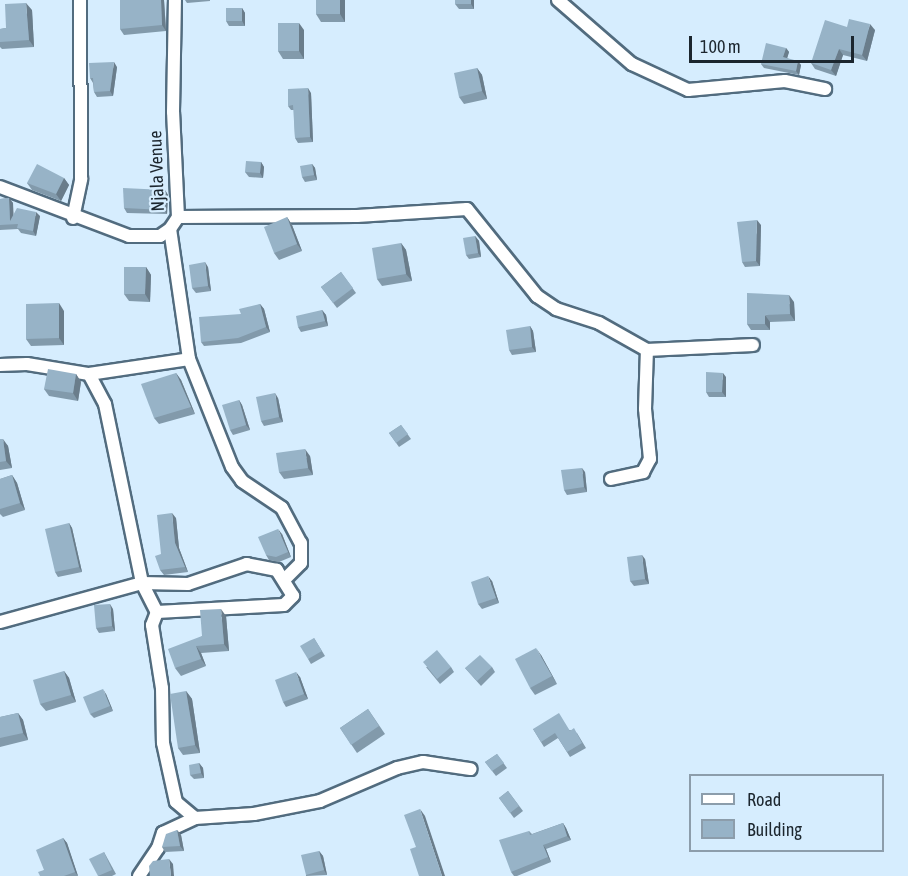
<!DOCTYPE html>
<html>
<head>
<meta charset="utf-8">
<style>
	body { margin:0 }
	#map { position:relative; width:908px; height:876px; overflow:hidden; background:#d6edfe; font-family:"Asap Condensed",sans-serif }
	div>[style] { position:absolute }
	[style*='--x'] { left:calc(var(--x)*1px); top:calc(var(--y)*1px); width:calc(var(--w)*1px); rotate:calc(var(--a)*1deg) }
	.roads { filter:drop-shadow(2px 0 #526c7f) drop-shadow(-2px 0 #526c7f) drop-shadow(0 2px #526c7f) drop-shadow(0 -2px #526c7f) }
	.street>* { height:12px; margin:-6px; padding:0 6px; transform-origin:6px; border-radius:6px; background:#fff }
	.wall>* { inset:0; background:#829aab }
	.shaded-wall>* { inset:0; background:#6a7d8b }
	.building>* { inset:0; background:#97b3c7 }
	span { translate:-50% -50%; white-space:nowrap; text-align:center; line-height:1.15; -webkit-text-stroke:4.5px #d6edfe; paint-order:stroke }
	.street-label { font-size:18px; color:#1c262e }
	.legend { position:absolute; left:689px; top:774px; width:195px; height:78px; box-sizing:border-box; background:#d6edfe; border:2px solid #8c9dab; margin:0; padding:8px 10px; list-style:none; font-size:18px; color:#1c262e }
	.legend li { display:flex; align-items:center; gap:12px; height:30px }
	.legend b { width:30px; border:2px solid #8c9dab }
	.scale { position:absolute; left:689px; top:36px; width:165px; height:27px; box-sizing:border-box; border:3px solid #1c262e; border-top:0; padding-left:8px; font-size:18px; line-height:21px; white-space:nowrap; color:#1c262e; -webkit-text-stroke:4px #d6edfe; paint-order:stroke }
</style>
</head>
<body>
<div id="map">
	<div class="roads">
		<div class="street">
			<i style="--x:558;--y:0;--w:98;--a:40.9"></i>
			<i style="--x:632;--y:64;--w:62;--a:24.9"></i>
			<i style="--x:688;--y:90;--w:97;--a:-5.3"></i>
			<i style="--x:785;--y:81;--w:41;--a:11.3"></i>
			<i style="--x:0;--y:187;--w:138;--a:20.8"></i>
			<i style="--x:129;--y:236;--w:31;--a:0"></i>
			<i style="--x:160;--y:236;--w:12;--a:-35"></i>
			<i style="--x:170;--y:229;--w:14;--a:-56"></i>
			<i style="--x:178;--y:217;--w:105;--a:-92.7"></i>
			<i style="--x:173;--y:112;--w:112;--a:-89"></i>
			<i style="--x:178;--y:217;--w:179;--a:-0.3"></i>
			<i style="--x:357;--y:216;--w:110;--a:-3.6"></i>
			<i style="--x:467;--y:209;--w:112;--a:51.2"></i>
			<i style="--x:537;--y:296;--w:23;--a:34"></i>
			<i style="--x:556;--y:309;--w:45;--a:18"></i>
			<i style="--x:599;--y:323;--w:55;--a:29.4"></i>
			<i style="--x:647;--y:350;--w:106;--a:-2.7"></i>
			<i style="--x:73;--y:218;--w:40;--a:-78"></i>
			<i style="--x:81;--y:179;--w:179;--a:-90.3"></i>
			<i style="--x:189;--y:359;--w:116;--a:68.3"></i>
			<i style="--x:232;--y:467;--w:17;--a:54"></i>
			<i style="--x:242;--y:481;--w:48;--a:34"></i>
			<i style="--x:282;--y:508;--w:40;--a:62"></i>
			<i style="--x:301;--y:543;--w:20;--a:90"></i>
			<i style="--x:301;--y:563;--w:23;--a:135"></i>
			<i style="--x:0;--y:365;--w:27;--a:-2"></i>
			<i style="--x:27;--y:364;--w:63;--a:9.2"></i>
			<i style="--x:89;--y:374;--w:34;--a:62"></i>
			<i style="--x:105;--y:404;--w:183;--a:78.3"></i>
			<i style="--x:142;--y:583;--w:33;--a:63"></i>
			<i style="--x:157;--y:612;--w:127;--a:-3.2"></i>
			<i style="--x:284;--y:605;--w:13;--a:-45"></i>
			<i style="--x:293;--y:596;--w:31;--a:-122"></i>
			<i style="--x:277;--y:570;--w:31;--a:-169"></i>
			<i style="--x:247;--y:564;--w:62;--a:161.3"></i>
			<i style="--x:188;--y:584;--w:46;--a:-178.8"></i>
			<i style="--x:142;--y:583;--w:147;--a:164.6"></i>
			<i style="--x:89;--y:374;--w:101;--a:-8.5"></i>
			<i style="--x:189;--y:359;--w:131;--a:-98.3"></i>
			<i style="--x:611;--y:479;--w:33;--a:-12"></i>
			<i style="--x:643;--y:472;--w:15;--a:-62"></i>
			<i style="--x:650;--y:459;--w:50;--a:-95.7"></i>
			<i style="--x:645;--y:409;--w:59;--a:-88.1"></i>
			<i style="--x:157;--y:612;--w:14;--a:111"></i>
			<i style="--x:152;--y:625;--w:64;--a:81"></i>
			<i style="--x:162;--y:688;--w:55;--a:89"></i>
			<i style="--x:163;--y:743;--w:60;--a:77.6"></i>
			<i style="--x:176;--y:802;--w:25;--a:40"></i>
			<i style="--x:139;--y:876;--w:34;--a:-56"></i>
			<i style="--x:158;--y:848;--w:16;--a:-72"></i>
			<i style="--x:163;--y:833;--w:35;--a:-25"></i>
			<i style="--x:195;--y:818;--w:59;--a:-3.9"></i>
			<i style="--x:254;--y:814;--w:67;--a:-11.1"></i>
			<i style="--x:320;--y:801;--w:84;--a:-23.2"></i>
			<i style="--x:397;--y:768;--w:27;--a:-13"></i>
			<i style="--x:423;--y:762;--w:48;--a:8.5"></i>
		</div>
	</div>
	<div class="wall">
		<i style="clip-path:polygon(120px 0,164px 0,166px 31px,124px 35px,120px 29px)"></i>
		<i style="clip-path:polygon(185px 0,210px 0,210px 1px,187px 3px)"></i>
		<i style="clip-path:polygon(316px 0,345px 0,345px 22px,321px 22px,316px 14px)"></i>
		<i style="clip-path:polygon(455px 0,474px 0,474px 9px,459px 9px,455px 4px)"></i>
		<i style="clip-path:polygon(242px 8px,245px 13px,245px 26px,229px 26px,226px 21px)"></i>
		<i style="clip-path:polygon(32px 10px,34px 47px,2px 49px,0 47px,0 29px,6px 28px)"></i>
		<i style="clip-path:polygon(847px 27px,875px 30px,867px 61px,843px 55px,836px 76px,815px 69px,811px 63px)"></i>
		<i style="clip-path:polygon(304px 30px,304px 59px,283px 59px,278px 51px)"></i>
		<i style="clip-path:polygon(786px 48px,789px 52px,787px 58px,801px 65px,799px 75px,764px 68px,761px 64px)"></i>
		<i style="clip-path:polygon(117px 67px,113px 96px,97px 97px,94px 92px,93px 83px,90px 78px)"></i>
		<i style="clip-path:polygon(477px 68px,482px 75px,487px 99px,464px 104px,459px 97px)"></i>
		<i style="clip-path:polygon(311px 93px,313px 142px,298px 143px,295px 138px,294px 110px,291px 110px,288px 106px)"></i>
		<i style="clip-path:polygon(261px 162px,264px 167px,263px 178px,249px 177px,245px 172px)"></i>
		<i style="clip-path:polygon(312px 164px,315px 168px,317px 180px,305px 182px,302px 177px)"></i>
		<i style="clip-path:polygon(64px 178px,69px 185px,61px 201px,32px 190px,27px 183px)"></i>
		<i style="clip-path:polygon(165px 190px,168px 195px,167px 214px,127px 213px,124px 208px)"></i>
		<i style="clip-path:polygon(9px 198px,13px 203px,13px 216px,40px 216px,36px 236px,21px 233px,18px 229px,0 230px,0 199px)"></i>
		<i style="clip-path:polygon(287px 217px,292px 225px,302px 251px,279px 260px,274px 253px)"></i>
		<i style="clip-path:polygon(761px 225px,760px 266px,745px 267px,742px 262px)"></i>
		<i style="clip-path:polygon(475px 236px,479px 241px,481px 257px,469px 259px,466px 255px)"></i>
		<i style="clip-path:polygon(401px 243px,406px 250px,412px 281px,382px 286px,377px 279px)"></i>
		<i style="clip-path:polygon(146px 267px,151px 275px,150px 302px,129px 301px,124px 294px)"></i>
		<i style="clip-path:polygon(208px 267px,211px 291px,196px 293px,192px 288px)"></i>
		<i style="clip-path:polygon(341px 272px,356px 293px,337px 308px,321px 287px)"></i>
		<i style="clip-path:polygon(794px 302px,795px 321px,770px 322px,770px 330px,751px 330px,747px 324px)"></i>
		<i style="clip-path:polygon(260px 304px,264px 309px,270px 332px,241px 343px,204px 346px,201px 342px,241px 314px)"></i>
		<i style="clip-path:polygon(322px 310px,326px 315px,328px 326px,301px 332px,298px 327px)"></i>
		<i style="clip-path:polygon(64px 311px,64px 345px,31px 346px,26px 339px)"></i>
		<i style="clip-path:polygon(530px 326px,533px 331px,536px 352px,512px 355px,509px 350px)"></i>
		<i style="clip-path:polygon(176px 373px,181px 380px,195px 414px,159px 424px,154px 418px)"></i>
		<i style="clip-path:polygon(76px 374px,81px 382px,78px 401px,49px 396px,44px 389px)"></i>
		<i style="clip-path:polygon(726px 377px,726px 397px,709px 397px,706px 392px)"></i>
		<i style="clip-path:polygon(278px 398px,283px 422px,264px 426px,261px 421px)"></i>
		<i style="clip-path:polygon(239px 400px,242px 405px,250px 430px,233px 435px,230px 430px)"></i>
		<i style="clip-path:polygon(401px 425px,411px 439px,399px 447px,389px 433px)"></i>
		<i style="clip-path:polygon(0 439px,8px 446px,12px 468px,0 470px)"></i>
		<i style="clip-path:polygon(310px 456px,313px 475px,284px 479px,279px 472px)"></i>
		<i style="clip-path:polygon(585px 472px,587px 492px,567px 495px,564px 490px)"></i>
		<i style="clip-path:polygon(12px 475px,17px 483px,25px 510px,3px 517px,0 514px,0 479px)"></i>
		<i style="clip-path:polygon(176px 518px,179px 548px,188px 572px,164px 575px,160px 570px,161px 554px)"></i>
		<i style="clip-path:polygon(69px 523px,72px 528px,82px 572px,58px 577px,55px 572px)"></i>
		<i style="clip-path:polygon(282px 534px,291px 557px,279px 562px,269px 560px,266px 555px)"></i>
		<i style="clip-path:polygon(645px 559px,649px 584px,634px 586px,630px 581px)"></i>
		<i style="clip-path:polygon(492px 581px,499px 603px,482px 609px,478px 604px)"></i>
		<i style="clip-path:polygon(113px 609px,115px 631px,99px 633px,96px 628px)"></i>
		<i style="clip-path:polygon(226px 616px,229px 651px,201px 653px,206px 666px,181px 676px,175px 668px,202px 636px)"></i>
		<i style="clip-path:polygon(314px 638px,325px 656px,311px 664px,308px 659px)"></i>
		<i style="clip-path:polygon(541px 655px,557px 684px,535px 695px,530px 688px)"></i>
		<i style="clip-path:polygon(426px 667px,451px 667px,454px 672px,440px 684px)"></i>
		<i style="clip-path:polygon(492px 667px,495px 672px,481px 686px,465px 668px)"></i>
		<i style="clip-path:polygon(64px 671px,69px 678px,76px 702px,46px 711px,40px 704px)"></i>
		<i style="clip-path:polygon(300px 677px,308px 699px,286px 707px,283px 702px)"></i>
		<i style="clip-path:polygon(186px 691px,192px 699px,200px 753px,183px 755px,178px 748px)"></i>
		<i style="clip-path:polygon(106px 694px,113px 711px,94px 718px,90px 714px)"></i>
		<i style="clip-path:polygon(368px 709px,385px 734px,357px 753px,340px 728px)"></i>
		<i style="clip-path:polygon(18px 713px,23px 720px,28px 740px,0 747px,0 717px)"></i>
		<i style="clip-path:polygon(533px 729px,570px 730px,577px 733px,586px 748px,570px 757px,558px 738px,544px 747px)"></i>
		<i style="clip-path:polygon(497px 754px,507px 768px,496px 776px,485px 762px)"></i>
		<i style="clip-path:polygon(199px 763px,203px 768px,204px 778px,194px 779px,190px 775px)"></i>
		<i style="clip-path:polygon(508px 791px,523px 811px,514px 818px,499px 798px)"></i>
		<i style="clip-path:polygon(563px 823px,566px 828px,571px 840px,546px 849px,551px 862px,517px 876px,514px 876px,511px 872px,529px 831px,532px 834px)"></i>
		<i style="clip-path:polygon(177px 830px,181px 835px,184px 851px,165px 852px,162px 847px)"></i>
		<i style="clip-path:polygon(63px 838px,67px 843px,78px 876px,40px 876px,44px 870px)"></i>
		<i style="clip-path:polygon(319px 851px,323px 856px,327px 875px,306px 876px,306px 875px)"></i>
		<i style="clip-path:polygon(104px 852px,116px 874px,112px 876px,98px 876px)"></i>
	</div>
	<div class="shaded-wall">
		<i style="clip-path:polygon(161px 0,164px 0,166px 31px,162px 25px)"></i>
		<i style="clip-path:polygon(340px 0,345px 0,345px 22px,340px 14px)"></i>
		<i style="clip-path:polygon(471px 0,474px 0,474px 9px,471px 4px)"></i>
		<i style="clip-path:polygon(26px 3px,32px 10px,34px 47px,29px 40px)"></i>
		<i style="clip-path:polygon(242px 8px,245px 13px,245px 26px,242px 21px)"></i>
		<i style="clip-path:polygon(299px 23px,304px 30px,304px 59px,299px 51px)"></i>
		<i style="clip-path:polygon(870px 24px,875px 30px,867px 61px,862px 55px)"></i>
		<i style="clip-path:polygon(786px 48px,789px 52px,786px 62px,783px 57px)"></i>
		<i style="clip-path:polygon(839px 49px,843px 55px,836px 76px,831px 70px)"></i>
		<i style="clip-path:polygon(798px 61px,801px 65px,799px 75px,796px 71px)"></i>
		<i style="clip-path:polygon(114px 62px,117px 67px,113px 96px,110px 91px)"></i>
		<i style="clip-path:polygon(477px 68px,482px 75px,487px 99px,482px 91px)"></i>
		<i style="clip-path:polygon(308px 88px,311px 93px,313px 142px,310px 137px)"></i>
		<i style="clip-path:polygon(261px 162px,264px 167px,263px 178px,260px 173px)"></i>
		<i style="clip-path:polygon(312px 164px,315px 168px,317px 180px,314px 175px)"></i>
		<i style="clip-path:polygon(64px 178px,69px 185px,61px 201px,56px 194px)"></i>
		<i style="clip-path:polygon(165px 190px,168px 195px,167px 214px,164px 210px)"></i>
		<i style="clip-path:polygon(9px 198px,13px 203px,14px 224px,10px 221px)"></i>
		<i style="clip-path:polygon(36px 212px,40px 216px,36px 236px,33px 231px)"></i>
		<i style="clip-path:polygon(287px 217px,292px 225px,302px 251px,297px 244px)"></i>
		<i style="clip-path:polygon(757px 220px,761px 225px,760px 266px,756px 261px)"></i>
		<i style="clip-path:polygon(475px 236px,479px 241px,481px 257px,478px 253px)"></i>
		<i style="clip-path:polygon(401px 243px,406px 250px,412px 281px,406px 274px)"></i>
		<i style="clip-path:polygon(205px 262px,208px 267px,211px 291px,208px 286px)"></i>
		<i style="clip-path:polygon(146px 267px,151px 275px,150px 302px,145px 294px)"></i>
		<i style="clip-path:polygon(789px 295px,794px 302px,795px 321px,790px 314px)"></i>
		<i style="clip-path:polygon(59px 303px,64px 311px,64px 345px,59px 338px)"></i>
		<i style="clip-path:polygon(260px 304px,264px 309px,270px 332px,266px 327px)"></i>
		<i style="clip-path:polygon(322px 310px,326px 315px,328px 326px,325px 321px)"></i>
		<i style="clip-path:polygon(765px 315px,770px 322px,770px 330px,765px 324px)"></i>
		<i style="clip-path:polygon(530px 326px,533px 331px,536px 352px,532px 347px)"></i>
		<i style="clip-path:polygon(176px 373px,181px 380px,195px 414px,191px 407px)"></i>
		<i style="clip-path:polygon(723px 373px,726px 377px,726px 397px,722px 392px)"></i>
		<i style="clip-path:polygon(76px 374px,81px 382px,78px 401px,73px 393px)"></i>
		<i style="clip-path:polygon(275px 393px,278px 398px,283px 422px,279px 417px)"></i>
		<i style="clip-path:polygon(239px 400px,242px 405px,250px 430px,246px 425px)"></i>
		<i style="clip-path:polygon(3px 439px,8px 446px,12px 468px,6px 461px)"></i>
		<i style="clip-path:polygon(305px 449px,310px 456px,313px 475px,308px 468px)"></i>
		<i style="clip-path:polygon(582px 468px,585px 472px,587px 492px,584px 487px)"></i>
		<i style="clip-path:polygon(12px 475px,17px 483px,25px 510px,20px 503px)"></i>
		<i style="clip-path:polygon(172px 513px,176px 518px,179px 548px,188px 572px,185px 567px,175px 543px)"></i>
		<i style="clip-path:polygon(69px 523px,72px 528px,82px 572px,79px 567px)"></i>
		<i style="clip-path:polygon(278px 529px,282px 534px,291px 557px,288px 552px)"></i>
		<i style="clip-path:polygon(642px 555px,645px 559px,649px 584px,645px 579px)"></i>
		<i style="clip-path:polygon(488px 576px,492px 581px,499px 603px,496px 598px)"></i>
		<i style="clip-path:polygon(110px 604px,113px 609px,115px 631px,112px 626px)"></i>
		<i style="clip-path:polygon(221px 609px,226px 616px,229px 651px,224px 644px)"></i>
		<i style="clip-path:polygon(196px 646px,201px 653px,206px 666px,201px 659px)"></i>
		<i style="clip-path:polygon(536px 648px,541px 655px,557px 684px,552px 676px)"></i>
		<i style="clip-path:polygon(64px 671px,69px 678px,76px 702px,71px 695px)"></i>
		<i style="clip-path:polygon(296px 672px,300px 677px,308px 699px,304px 694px)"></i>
		<i style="clip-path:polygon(103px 689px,106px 694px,113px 711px,110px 706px)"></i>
		<i style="clip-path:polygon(186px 691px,192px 699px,200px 753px,195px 745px)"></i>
		<i style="clip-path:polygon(18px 713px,23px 720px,28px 740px,23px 733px)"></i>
		<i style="clip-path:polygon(199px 763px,203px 768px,204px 778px,201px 773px)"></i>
		<i style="clip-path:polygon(420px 809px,425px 816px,445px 876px,442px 876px)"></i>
		<i style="clip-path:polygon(563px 823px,566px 828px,571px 840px,567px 836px)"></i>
		<i style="clip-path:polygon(177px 830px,181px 835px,184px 851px,180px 846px)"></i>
		<i style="clip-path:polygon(63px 838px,67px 843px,78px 876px,75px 872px)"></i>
		<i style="clip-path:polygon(543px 845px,546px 849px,551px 862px,548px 857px)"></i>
		<i style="clip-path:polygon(319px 851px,323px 856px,327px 875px,324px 870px)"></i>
		<i style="clip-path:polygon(169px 859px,173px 864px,174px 876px,171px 876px)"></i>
	</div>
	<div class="building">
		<i style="clip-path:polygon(120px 0,161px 0,162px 25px,120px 29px)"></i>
		<i style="clip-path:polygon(316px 0,340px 0,340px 14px,316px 14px)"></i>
		<i style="clip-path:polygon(455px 0,471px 0,471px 4px,455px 4px)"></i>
		<i style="clip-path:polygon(26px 3px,29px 40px,0 42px,0 29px,6px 28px,5px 4px)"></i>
		<i style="clip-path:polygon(226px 8px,242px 8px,242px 21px,226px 21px)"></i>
		<i style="clip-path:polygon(849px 19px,870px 24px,862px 55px,839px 49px,831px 70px,811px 63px,825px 20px,847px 27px)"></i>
		<i style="clip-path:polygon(278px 23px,299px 23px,299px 51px,278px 51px)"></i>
		<i style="clip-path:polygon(766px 43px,786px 48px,783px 57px,798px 61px,796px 71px,761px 64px)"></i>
		<i style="clip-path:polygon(114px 62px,110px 91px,94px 92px,93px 78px,90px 78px,89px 63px)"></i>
		<i style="clip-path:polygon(477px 68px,482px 91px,459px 97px,454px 73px)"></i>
		<i style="clip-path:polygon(308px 88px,310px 137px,295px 138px,293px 105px,288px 106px,288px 89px)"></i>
		<i style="clip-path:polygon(246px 161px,261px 162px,260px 173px,245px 172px)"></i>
		<i style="clip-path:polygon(37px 164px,64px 178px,56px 194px,27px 183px)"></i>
		<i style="clip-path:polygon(312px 164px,314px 175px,302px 177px,300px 166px)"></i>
		<i style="clip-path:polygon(123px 188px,165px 190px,164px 210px,124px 208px)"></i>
		<i style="clip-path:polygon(9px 198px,10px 221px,17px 208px,36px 212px,33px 231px,17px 228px,18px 224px,0 225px,0 199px)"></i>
		<i style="clip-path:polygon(287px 217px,297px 244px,274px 253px,264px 227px)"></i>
		<i style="clip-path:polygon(757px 220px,756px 261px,742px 262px,737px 222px)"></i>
		<i style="clip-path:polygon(475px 236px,478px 253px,466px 255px,463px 238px)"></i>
		<i style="clip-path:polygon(401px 243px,406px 274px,377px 279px,372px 248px)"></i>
		<i style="clip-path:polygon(205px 262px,208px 286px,192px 288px,189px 265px)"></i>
		<i style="clip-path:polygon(124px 267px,146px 267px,145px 294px,124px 294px)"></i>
		<i style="clip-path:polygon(341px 272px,353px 288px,333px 303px,321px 287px)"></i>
		<i style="clip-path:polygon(747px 293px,789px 295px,790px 314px,765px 315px,765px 324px,747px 324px)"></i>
		<i style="clip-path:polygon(59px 303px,59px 338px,26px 339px,26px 304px)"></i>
		<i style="clip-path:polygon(260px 304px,266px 327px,238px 338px,201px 342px,199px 317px,241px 314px,239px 309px)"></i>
		<i style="clip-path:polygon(322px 310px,325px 321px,298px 327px,296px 316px)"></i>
		<i style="clip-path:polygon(530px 326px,532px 347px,509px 350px,506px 330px)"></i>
		<i style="clip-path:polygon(48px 369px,76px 374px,73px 393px,44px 389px)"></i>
		<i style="clip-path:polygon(706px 372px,723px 373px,722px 392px,706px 392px)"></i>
		<i style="clip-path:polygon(176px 373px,191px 407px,154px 418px,141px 384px)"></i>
		<i style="clip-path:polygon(275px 393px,279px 417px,261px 421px,256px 397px)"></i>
		<i style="clip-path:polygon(239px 400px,246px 425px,230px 430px,222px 405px)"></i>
		<i style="clip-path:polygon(401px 425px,408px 434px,396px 443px,389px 433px)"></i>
		<i style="clip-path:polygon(0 439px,3px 439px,6px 461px,0 462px)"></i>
		<i style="clip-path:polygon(305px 449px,308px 468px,279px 472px,276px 453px)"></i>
		<i style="clip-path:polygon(582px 468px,584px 487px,564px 490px,561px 470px)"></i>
		<i style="clip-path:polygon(12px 475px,20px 503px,0 509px,0 479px)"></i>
		<i style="clip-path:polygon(172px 513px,175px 543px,185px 567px,160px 570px,155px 556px,161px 554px,157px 515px)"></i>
		<i style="clip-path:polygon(69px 523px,79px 567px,55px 572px,45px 529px)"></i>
		<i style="clip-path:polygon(278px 529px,288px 552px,276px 557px,266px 555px,258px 537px)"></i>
		<i style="clip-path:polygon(642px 555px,645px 579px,630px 581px,627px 557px)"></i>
		<i style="clip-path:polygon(488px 576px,496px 598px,478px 604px,471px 582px)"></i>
		<i style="clip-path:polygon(110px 604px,112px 626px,96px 628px,94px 605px)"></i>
		<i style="clip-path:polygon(221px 609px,224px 644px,196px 646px,201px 659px,175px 668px,168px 649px,202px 636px,200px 610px)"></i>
		<i style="clip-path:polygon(314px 638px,322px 651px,308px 659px,300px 646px)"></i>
		<i style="clip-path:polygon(536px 648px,552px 676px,530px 688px,515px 659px)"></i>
		<i style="clip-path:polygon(437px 650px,451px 667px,437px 679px,423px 662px)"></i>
		<i style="clip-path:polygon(480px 655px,492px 667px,477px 681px,465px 668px)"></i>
		<i style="clip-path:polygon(64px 671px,71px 695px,40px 704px,33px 680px)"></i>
		<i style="clip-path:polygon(296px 672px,304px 694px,283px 702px,275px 680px)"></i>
		<i style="clip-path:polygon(103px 689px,110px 706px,90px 714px,83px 697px)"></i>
		<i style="clip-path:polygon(186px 691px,195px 745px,178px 748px,170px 694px)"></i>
		<i style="clip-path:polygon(368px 709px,379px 726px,351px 745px,340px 728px)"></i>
		<i style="clip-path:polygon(18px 713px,23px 733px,0 738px,0 717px)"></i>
		<i style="clip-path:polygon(559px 713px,570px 731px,574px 728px,582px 743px,567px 752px,555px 733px,541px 742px,533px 729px)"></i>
		<i style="clip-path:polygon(497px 754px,504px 763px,492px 771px,485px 762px)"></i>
		<i style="clip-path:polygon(199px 763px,201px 773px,190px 775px,189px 765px)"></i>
		<i style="clip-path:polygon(508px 791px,519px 806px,510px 813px,499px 798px)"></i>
		<i style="clip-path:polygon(420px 809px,442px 876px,419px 876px,410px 849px,416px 847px,404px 815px)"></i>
		<i style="clip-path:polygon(563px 823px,567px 836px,543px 845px,548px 857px,511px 872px,499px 840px,529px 831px,530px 835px)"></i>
		<i style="clip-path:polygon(177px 830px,180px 846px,162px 847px,166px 834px)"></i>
		<i style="clip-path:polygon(63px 838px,75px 872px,64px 876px,40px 876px,38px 872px,44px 870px,36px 850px)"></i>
		<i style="clip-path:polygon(319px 851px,324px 870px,306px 875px,301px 855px)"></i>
		<i style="clip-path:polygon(104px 852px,112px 870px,98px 876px,89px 859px)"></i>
		<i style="clip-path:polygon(169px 859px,171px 876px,150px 876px,149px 866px,153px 861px)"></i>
	</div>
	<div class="street-label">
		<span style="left:157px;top:171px;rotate:-92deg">Njala Venue</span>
	</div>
	<ul class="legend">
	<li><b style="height:8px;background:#fff"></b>Road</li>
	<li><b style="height:16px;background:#97b3c7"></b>Building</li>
	</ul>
	<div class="scale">100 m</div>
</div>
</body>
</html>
